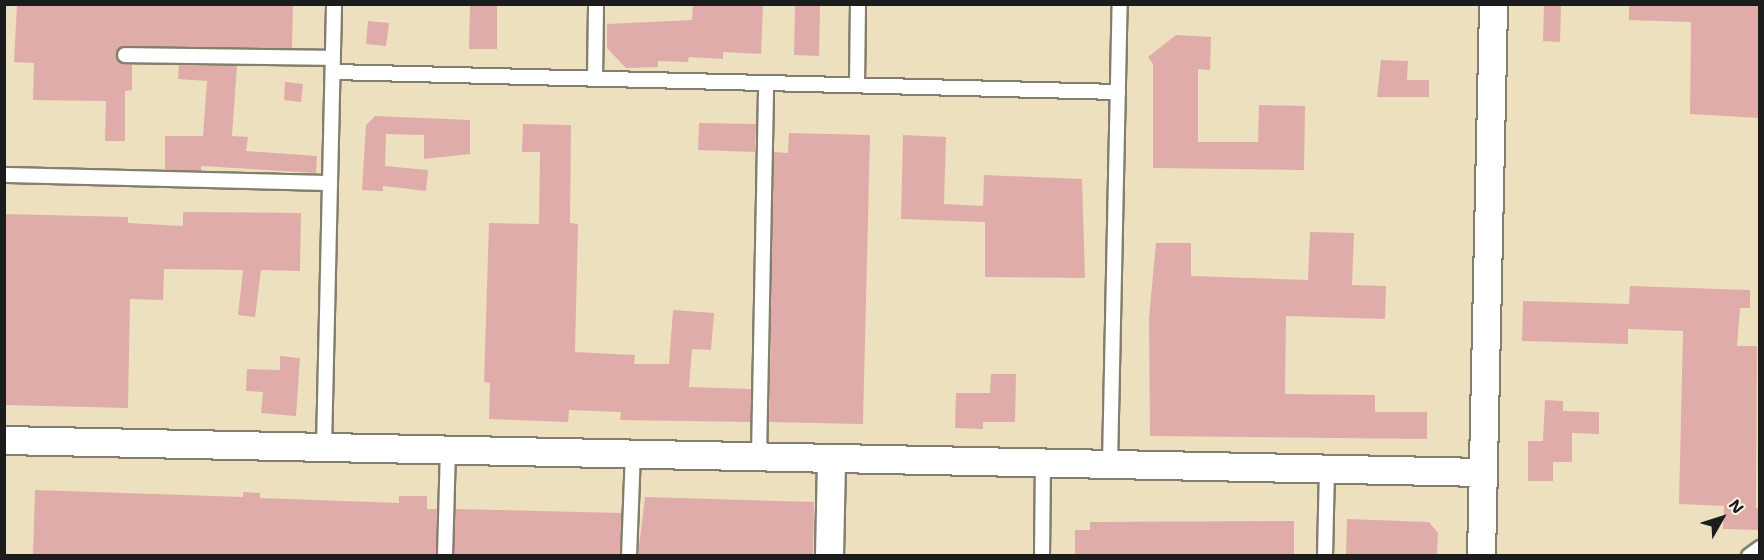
<!DOCTYPE html>
<html>
<head>
<meta charset="utf-8">
<style>
	body { margin:0 }
	#map { position:relative; width:1764px; height:560px; overflow:hidden; background:#ede0bf; font-family:"Shantell Sans",sans-serif }
	div>[style] { position:absolute }
	[style*='--x'] { left:calc(var(--x)*1px); top:calc(var(--y)*1px); width:calc(var(--w)*1px); rotate:calc(var(--a)*1deg) }
	.building>* { inset:0; background:#e0aca9 }
	.roads { filter:drop-shadow(2px 0 #847e6e) drop-shadow(-2px 0 #847e6e) drop-shadow(0 2px #847e6e) drop-shadow(0 -2px #847e6e) }
	.lane>* { height:14px; margin:-7px; padding:0 7px; transform-origin:7px; border-radius:7px; background:#fff }
	.street>* { height:27px; margin:-13.5px; padding:0 13.5px; transform-origin:13.5px; border-radius:13.5px; background:#fff }
	span { translate:-50% -50%; white-space:nowrap; text-align:center; line-height:1.15; -webkit-text-stroke:5px #fcf5e5; paint-order:stroke }
	.frame { position:absolute; inset:0; border:6px solid #1c1c1c; pointer-events:none }
	.north { position:absolute; left:1692px; top:488px; width:60px; height:60px; -webkit-text-stroke:4px #fcf5e5; paint-order:stroke; rotate:51deg; font-size:16px; font-weight:700; line-height:24px; text-align:center; color:#1c1c1c }
	.north::after { content:''; display:block; margin:auto; width:21px; height:27px; background:#1c1c1c; clip-path:polygon(50% 0,100% 100%,50% 72%,0 100%) }
</style>
</head>
<body>
<div id="map">
	<div class="building">
		<i style="clip-path:polygon(17px 4px,293px 4px,292px 48px,121px 47px,117px 60px,132px 64px,132px 90px,125px 91px,125px 141px,105px 141px,106px 101px,33px 100px,34px 63px,14px 62px)"></i>
		<i style="clip-path:polygon(470px 4px,497px 4px,497px 49px,469px 49px)"></i>
		<i style="clip-path:polygon(693px 4px,763px 4px,761px 54px,723px 52px,723px 59px,689px 57px,688px 62px,658px 61px,658px 67px,626px 68px,607px 48px,607px 24px,692px 20px)"></i>
		<i style="clip-path:polygon(795px 4px,820px 4px,819px 56px,794px 55px)"></i>
		<i style="clip-path:polygon(1544px 4px,1561px 4px,1560px 42px,1543px 41px)"></i>
		<i style="clip-path:polygon(1629px 4px,1760px 4px,1760px 118px,1690px 114px,1691px 22px,1629px 20px)"></i>
		<i style="clip-path:polygon(368px 21px,389px 23px,386px 46px,366px 44px)"></i>
		<i style="clip-path:polygon(1176px 35px,1211px 37px,1210px 70px,1198px 69px,1198px 142px,1258px 142px,1259px 105px,1305px 106px,1304px 170px,1153px 168px,1153px 64px,1148px 57px)"></i>
		<i style="clip-path:polygon(1381px 60px,1408px 61px,1407px 80px,1429px 80px,1429px 97px,1377px 97px)"></i>
		<i style="clip-path:polygon(179px 65px,237px 66px,232px 136px,248px 137px,246px 151px,317px 156px,316px 173px,201px 166px,201px 171px,165px 170px,165px 136px,203px 136px,207px 81px,178px 79px)"></i>
		<i style="clip-path:polygon(285px 82px,303px 84px,301px 102px,284px 100px)"></i>
		<i style="clip-path:polygon(375px 116px,470px 120px,470px 154px,424px 159px,424px 135px,386px 134px,385px 166px,428px 170px,426px 191px,383px 186px,383px 191px,362px 190px,366px 125px)"></i>
		<i style="clip-path:polygon(699px 123px,756px 124px,755px 152px,698px 150px)"></i>
		<i style="clip-path:polygon(523px 124px,571px 125px,570px 223px,578px 224px,575px 352px,635px 355px,634px 364px,669px 364px,673px 310px,714px 313px,711px 350px,692px 349px,689px 387px,751px 389px,751px 422px,620px 420px,621px 412px,569px 410px,568px 422px,489px 419px,490px 383px,484px 382px,489px 223px,539px 224px,540px 152px,522px 152px)"></i>
		<i style="clip-path:polygon(789px 133px,870px 135px,863px 424px,769px 422px,774px 152px,788px 153px)"></i>
		<i style="clip-path:polygon(903px 135px,946px 137px,944px 204px,983px 206px,984px 175px,1082px 179px,1085px 278px,985px 277px,985px 222px,901px 219px)"></i>
		<i style="clip-path:polygon(183px 212px,301px 213px,300px 271px,261px 270px,255px 317px,238px 315px,243px 270px,164px 269px,163px 300px,130px 299px,128px 408px,4px 405px,4px 214px,128px 217px,128px 223px,183px 226px)"></i>
		<i style="clip-path:polygon(1310px 232px,1354px 233px,1352px 285px,1386px 286px,1385px 319px,1286px 316px,1285px 394px,1375px 395px,1375px 412px,1427px 412px,1427px 439px,1150px 436px,1149px 318px,1156px 243px,1191px 243px,1191px 276px,1308px 280px)"></i>
		<i style="clip-path:polygon(1630px 286px,1750px 290px,1750px 308px,1740px 308px,1737px 346px,1757px 346px,1756px 508px,1760px 508px,1760px 530px,1723px 529px,1724px 506px,1679px 504px,1683px 331px,1628px 329px,1628px 344px,1522px 341px,1523px 301px,1629px 304px)"></i>
		<i style="clip-path:polygon(280px 356px,300px 358px,296px 416px,261px 413px,263px 392px,246px 391px,247px 369px,280px 370px)"></i>
		<i style="clip-path:polygon(991px 374px,1016px 374px,1015px 422px,983px 422px,983px 429px,955px 428px,956px 393px,990px 393px)"></i>
		<i style="clip-path:polygon(1545px 400px,1563px 401px,1563px 411px,1599px 412px,1599px 434px,1572px 433px,1572px 462px,1553px 462px,1553px 481px,1528px 481px,1528px 441px,1543px 441px)"></i>
		<i style="clip-path:polygon(35px 490px,243px 497px,243px 492px,260px 493px,260px 498px,399px 503px,399px 496px,427px 496px,427px 509px,437px 509px,436px 555px,33px 555px)"></i>
		<i style="clip-path:polygon(645px 497px,814px 502px,813px 555px,638px 555px)"></i>
		<i style="clip-path:polygon(455px 509px,622px 513px,620px 555px,454px 555px)"></i>
		<i style="clip-path:polygon(1347px 519px,1429px 522px,1438px 533px,1437px 555px,1346px 555px)"></i>
		<i style="clip-path:polygon(1294px 521px,1294px 555px,1075px 555px,1075px 530px,1090px 530px,1090px 522px)"></i>
	</div>
	<div class="roads">
		<div class="lane">
			<i style="--x:125;--y:55;--w:208;--a:0.8"></i>
			<i style="--x:333;--y:72;--w:785;--a:1.46"></i>
			<i style="--x:595;--y:79;--w:75;--a:-89.2"></i>
			<i style="--x:857;--y:85;--w:81;--a:-89.3"></i>
			<i style="--x:4;--y:175;--w:326;--a:1.4"></i>
			<i style="--x:324;--y:447;--w:443;--a:-88.7"></i>
			<i style="--x:759;--y:456;--w:373;--a:-88.9"></i>
			<i style="--x:1110;--y:464;--w:460;--a:-88.8"></i>
			<i style="--x:445;--y:556;--w:106;--a:-88.4"></i>
			<i style="--x:629;--y:556;--w:103;--a:-87.8"></i>
			<i style="--x:1042;--y:556;--w:94;--a:-89.4"></i>
			<i style="--x:1325;--y:556;--w:88;--a:-88.7"></i>
			<i style="--x:1749;--y:556;--w:14;--a:-36"></i>
		</div>
		<div class="street">
			<i style="--x:4;--y:440;--w:1479;--a:1.24"></i>
			<i style="--x:829;--y:556;--w:98;--a:-88.8"></i>
			<i style="--x:1481;--y:556;--w:552;--a:-88.75"></i>
		</div>
	</div>
	<div class="frame"></div>
	<div class="north">N</div>
</div>
</body>
</html>
